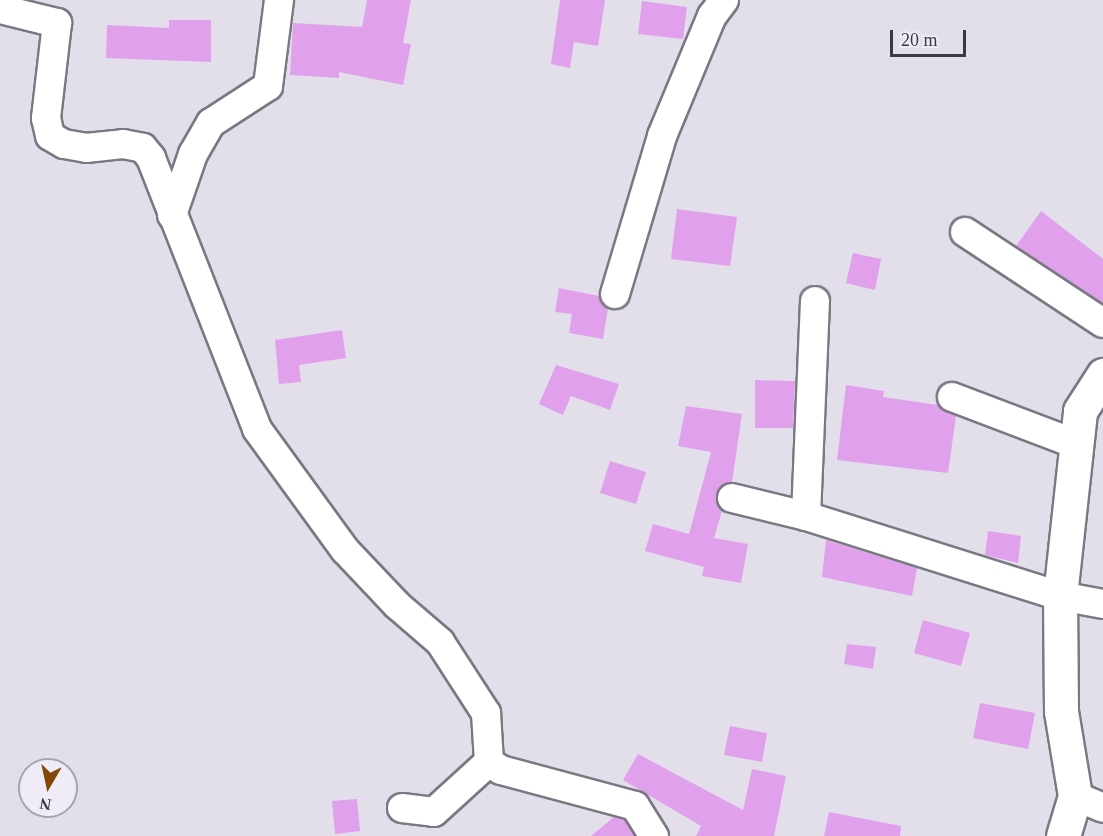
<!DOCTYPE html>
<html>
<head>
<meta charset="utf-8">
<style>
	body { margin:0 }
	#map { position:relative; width:1103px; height:836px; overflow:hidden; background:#e2dfeb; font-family:"Times New Roman",serif }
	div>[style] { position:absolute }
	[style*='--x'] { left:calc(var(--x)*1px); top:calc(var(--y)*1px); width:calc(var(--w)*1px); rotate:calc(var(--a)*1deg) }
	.building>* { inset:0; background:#e1a0ec }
	.roads { filter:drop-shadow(2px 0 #7a7882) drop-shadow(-2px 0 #7a7882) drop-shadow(0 2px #7a7882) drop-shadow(0 -2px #7a7882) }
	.minor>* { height:28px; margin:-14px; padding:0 14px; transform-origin:14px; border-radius:14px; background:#fff }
	.tertiary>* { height:33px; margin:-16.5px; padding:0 16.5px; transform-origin:16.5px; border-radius:16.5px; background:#fff }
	span { translate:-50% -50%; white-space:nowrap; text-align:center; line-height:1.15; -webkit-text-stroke:5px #efecf8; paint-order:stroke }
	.north { position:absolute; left:18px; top:758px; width:60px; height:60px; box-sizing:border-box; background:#efecf8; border:2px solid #a7a5ae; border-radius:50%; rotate:189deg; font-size:16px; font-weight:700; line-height:24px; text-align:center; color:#3b3a3e }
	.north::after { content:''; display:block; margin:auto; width:21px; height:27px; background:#844706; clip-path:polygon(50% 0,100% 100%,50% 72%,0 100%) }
	.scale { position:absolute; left:890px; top:30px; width:76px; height:27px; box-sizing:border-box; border:3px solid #3b3a3e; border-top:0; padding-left:8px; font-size:18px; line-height:21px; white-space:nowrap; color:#3b3a3e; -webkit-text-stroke:4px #efecf8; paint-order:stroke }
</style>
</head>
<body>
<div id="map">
	<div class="building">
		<i style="clip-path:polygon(367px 0,411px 0,403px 43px,411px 44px,403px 85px,339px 72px,339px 78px,290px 75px,293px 23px,362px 27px)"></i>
		<i style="clip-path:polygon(560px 0,605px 0,598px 46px,574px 42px,570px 68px,551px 64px)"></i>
		<i style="clip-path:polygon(642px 1px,687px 7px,683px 39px,638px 34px)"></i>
		<i style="clip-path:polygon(169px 20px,211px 20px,211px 62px,106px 58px,107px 25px,169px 28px)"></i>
		<i style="clip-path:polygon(677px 209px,737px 217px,730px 266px,671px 259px)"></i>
		<i style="clip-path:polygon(1041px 211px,1103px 259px,1103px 303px,1016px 246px)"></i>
		<i style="clip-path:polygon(853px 253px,881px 259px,875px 290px,846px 283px)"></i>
		<i style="clip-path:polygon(559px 288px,599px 296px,608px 308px,603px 339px,569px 333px,572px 314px,555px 312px)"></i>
		<i style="clip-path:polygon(342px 330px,346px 358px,299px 365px,301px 382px,279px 384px,275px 340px)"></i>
		<i style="clip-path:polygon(556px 365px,619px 384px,610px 410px,571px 396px,563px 415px,539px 404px)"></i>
		<i style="clip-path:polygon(755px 380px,795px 381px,793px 428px,755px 428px)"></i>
		<i style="clip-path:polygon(846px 385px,884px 391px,883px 397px,938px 405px,956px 416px,948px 473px,837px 460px)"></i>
		<i style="clip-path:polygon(686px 406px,742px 414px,732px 482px,721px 486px,716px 495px,722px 511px,714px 538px,748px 544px,741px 583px,702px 576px,704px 567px,645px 551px,653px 524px,689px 534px,711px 452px,678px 446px)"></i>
		<i style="clip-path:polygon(610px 461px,646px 472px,636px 504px,600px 493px)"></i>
		<i style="clip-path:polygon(988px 531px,1021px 536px,1018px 563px,985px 555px)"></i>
		<i style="clip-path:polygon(826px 540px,917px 568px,912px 596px,822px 577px)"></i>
		<i style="clip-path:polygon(923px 620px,970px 633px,961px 666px,914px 653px)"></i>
		<i style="clip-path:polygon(847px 644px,876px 647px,873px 669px,844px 664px)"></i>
		<i style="clip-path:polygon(980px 703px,1035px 713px,1028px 749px,973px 738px)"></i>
		<i style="clip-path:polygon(730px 726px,767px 733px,762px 762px,724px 755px)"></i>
		<i style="clip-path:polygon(638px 754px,743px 810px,752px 769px,786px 776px,774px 836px,696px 836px,701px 826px,623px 780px)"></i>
		<i style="clip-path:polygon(357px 799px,360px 831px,335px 834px,332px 801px)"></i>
		<i style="clip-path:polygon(829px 812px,901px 826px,900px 836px,824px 836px)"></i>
		<i style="clip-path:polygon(614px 817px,625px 820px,634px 836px,591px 836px)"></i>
	</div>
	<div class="roads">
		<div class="minor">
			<i style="--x:0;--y:9;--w:59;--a:13.8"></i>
			<i style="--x:57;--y:23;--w:96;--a:96.6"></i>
			<i style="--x:46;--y:118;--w:18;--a:77"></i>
			<i style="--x:50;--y:136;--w:16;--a:30"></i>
			<i style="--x:64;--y:144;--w:22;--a:10"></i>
			<i style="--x:86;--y:148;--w:37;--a:-6"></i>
			<i style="--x:123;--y:144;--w:20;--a:11"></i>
			<i style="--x:143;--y:148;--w:13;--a:51"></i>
			<i style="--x:151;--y:158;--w:291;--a:68.6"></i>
			<i style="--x:257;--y:429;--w:150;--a:54"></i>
			<i style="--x:345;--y:550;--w:76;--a:46.6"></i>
			<i style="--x:397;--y:605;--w:57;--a:40.7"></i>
			<i style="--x:440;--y:642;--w:85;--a:57.1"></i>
			<i style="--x:486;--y:713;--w:49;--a:86.5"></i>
			<i style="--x:489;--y:762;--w:14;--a:34"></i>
			<i style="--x:501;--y:770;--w:139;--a:15"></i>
			<i style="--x:635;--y:806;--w:36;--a:58"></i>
			<i style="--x:172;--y:215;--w:65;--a:-71"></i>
			<i style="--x:193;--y:154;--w:36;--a:-60"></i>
			<i style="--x:211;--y:123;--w:68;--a:-33"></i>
			<i style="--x:268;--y:86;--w:87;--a:-82.7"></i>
			<i style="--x:965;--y:232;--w:165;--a:33.4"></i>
			<i style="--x:615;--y:294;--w:165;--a:-73.4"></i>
			<i style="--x:662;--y:136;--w:130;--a:-67.4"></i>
			<i style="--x:712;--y:16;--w:20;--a:-53"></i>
			<i style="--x:952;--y:397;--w:133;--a:20.8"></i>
			<i style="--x:732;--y:498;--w:76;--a:13.7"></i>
			<i style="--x:806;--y:516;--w:266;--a:17.5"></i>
			<i style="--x:1060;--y:596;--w:44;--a:10.5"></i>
			<i style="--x:806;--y:516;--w:215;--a:-87.6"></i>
			<i style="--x:1075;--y:796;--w:30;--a:23"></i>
			<i style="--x:402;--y:808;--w:32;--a:7"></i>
			<i style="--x:434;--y:812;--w:74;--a:-42.3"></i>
		</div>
		<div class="tertiary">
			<i style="--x:1063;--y:836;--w:42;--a:-73.3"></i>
			<i style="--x:1075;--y:796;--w:86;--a:-99.4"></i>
			<i style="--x:1061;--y:711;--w:115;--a:-90.5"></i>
			<i style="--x:1060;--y:596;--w:186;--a:-83.8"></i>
			<i style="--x:1080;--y:411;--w:43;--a:-57.4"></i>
		</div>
	</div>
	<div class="north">N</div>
	<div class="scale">20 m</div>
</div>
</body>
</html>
